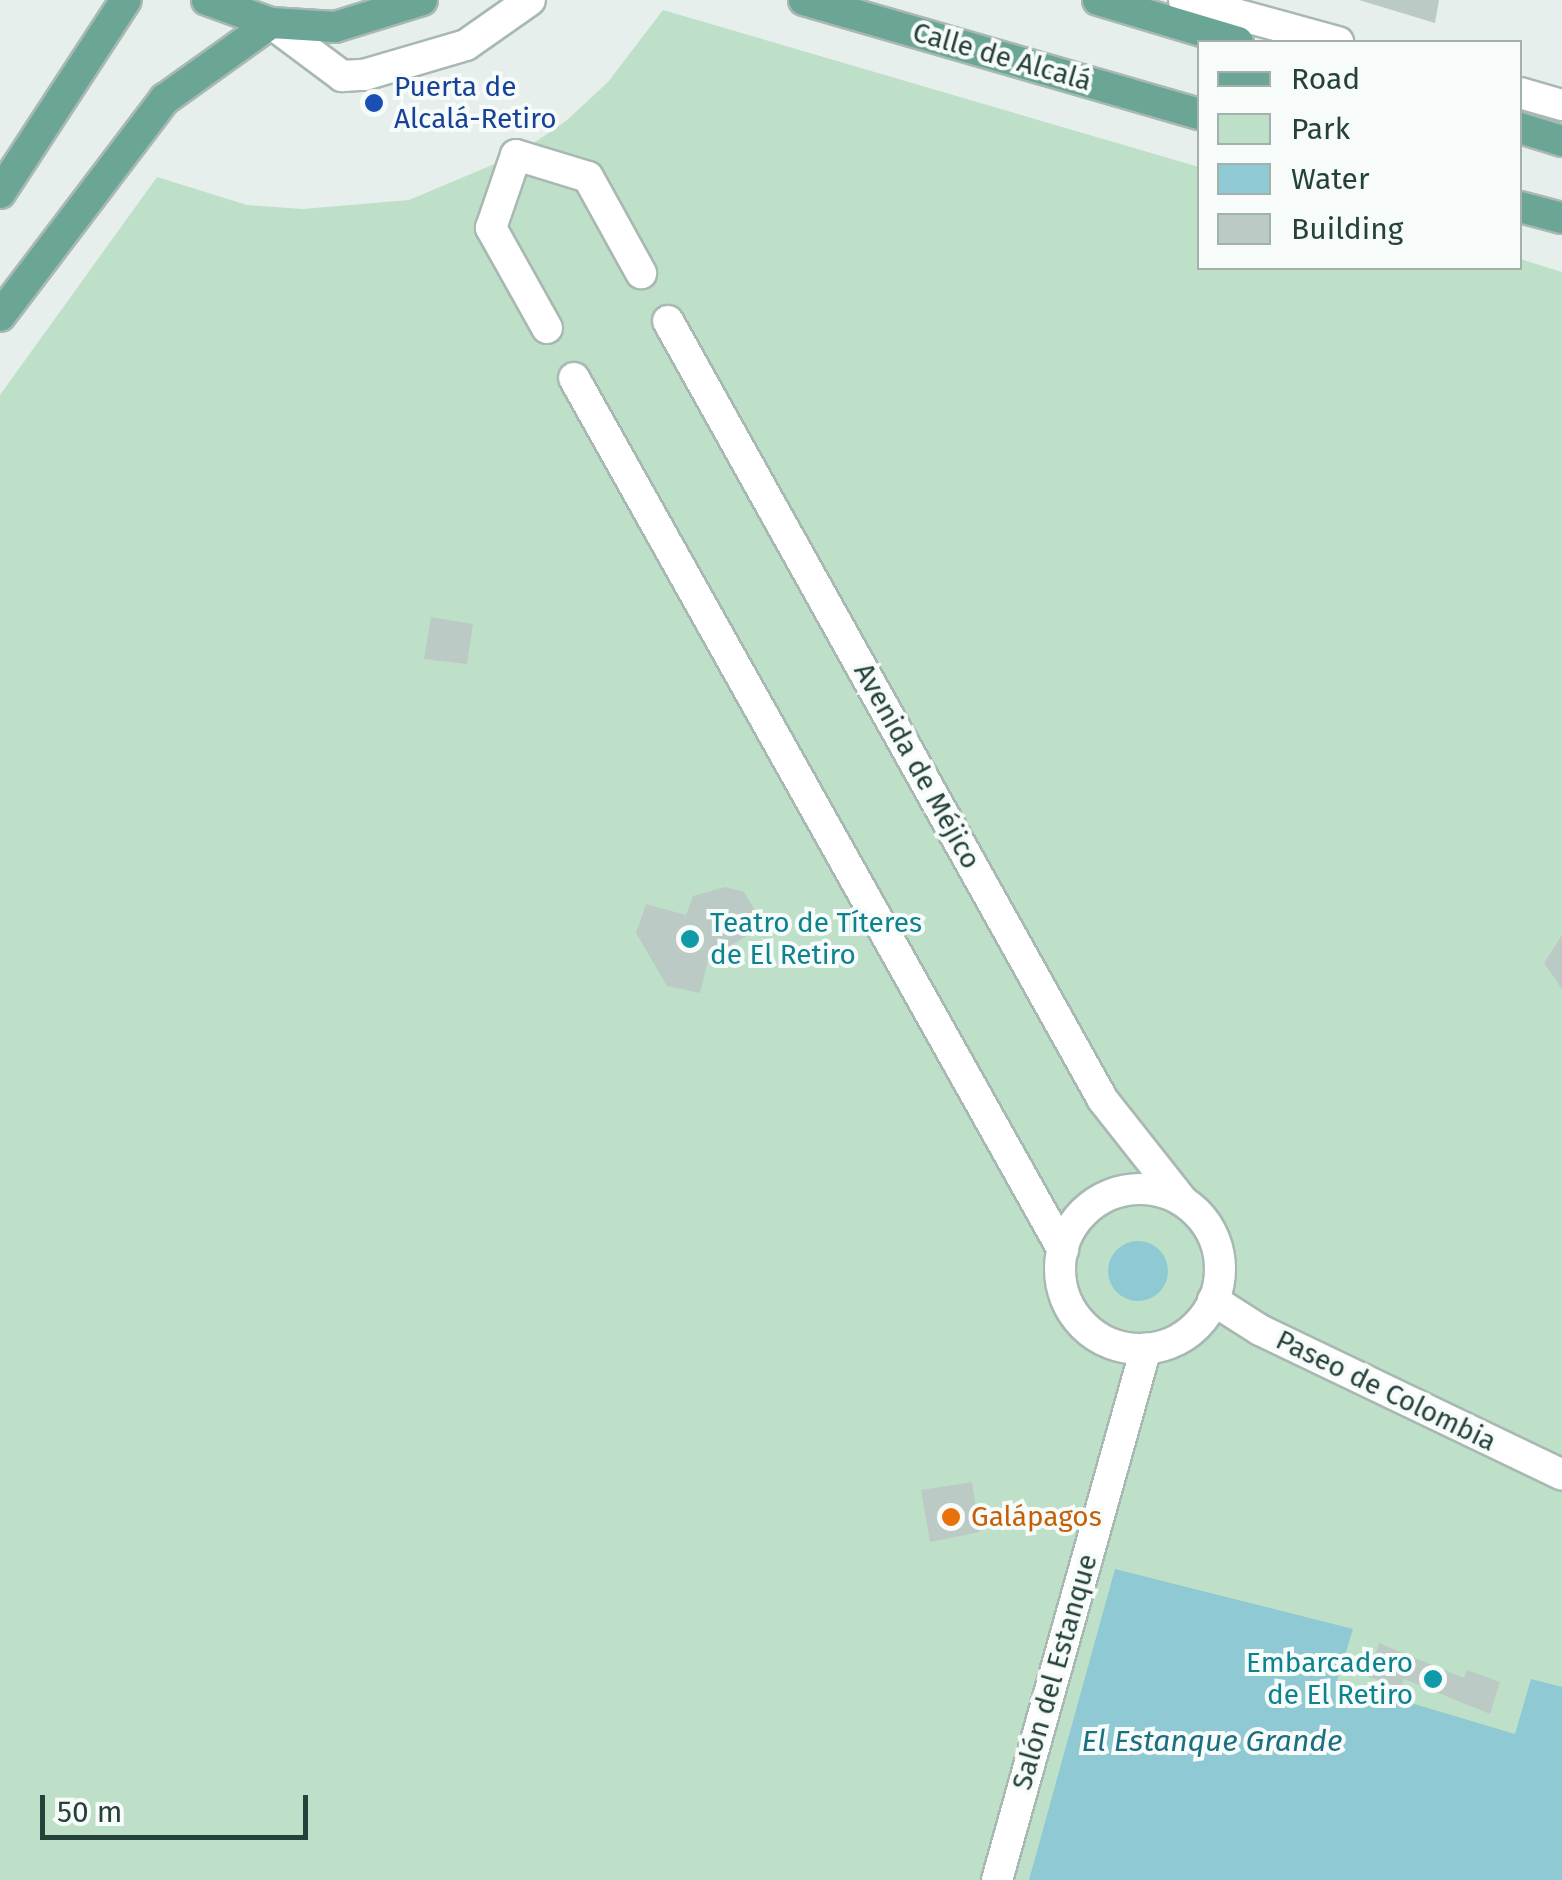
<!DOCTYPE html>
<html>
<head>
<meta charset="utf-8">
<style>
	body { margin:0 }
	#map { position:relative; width:1562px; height:1880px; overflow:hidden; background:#e6efeb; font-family:"Fira Sans",sans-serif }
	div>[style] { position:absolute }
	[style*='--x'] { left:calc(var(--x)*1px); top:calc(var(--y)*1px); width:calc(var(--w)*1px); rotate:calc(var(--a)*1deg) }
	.green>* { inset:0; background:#bfe0c8 }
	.water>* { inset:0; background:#8ec9d4 }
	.round { border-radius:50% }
	.building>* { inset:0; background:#bbcac4 }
	.roads { filter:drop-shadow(2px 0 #a8b8b2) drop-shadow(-2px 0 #a8b8b2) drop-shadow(0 2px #a8b8b2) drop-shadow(0 -2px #a8b8b2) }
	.minor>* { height:30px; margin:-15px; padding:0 15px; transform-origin:15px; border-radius:15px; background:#fff }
	.minor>.ring { margin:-15px; padding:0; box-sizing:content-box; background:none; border:30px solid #fff; border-radius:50% }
	.major>* { height:30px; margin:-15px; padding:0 15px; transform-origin:15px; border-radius:15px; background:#6aa596 }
	.dots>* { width:28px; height:28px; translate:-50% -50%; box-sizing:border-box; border:5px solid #f7fbf9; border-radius:50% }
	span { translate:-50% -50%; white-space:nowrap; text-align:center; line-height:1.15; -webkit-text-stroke:8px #f7fbf9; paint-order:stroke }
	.street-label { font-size:28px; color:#24423a }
	.transit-label { font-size:28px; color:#164399 }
	.left { translate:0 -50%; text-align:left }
	.culture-label { font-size:28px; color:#0d838f }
	.right { translate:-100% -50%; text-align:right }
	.food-label { font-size:28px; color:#c56008 }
	.water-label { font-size:30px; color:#1c6f80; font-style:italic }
	.legend { position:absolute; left:1197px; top:40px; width:325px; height:230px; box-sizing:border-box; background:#f7fbf9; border:2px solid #a3b1ad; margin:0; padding:12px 18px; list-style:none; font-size:30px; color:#24423a }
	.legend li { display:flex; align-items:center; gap:20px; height:50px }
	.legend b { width:50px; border:2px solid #a3b1ad }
	.scale { position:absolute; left:40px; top:1795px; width:268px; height:45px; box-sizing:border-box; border:5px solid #24423a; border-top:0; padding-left:12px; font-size:30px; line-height:35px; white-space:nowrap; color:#24423a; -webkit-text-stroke:8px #f7fbf9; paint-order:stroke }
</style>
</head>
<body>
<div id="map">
	<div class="green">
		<i style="clip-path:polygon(663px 10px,1199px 167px,1200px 268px,1520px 268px,1520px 259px,1562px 272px,1562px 1880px,0 1880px,0 395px,157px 177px,247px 205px,303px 209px,409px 200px,516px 155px,566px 121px,608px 82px)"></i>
	</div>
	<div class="water">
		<i class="round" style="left:1108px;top:1241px;width:60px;height:60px"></i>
		<i style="clip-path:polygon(1115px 1569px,1353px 1629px,1337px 1681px,1515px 1734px,1531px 1679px,1562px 1687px,1562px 1880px,1029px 1880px)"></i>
	</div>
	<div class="building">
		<i style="clip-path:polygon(1359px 0,1439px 0,1435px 23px)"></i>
		<i style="clip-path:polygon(431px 617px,473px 624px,467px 664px,424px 659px)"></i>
		<i style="clip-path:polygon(725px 887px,744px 892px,756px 912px,750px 934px,731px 945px,727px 957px,710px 952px,700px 993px,667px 986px,636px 933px,646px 904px,686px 915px,693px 896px)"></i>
		<i style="clip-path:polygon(1562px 935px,1562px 989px,1544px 963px)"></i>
		<i style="clip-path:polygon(972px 1482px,980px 1532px,930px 1542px,921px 1490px)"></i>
		<i style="clip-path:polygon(1379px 1643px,1464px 1678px,1467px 1670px,1500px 1682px,1490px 1714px,1404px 1679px,1401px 1687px,1368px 1677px)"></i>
	</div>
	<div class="roads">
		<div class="minor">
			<i style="--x:1184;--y:0;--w:160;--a:15.3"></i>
			<i style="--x:271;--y:23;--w:89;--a:36.7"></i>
			<i style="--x:342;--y:76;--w:22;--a:-3"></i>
			<i style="--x:364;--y:75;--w:106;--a:-16.4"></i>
			<i style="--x:466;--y:45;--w:78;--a:-35.1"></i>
			<i style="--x:1520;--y:93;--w:44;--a:15.9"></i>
			<i style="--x:668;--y:321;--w:892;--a:60.82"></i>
			<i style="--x:1103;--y:1100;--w:127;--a:51.7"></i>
			<i style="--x:547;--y:328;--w:115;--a:-119.2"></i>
			<i style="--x:491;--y:228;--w:77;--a:-71.1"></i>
			<i style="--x:516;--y:155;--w:75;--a:17"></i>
			<i style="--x:588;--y:177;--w:110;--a:61.1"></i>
			<i style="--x:574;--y:378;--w:1000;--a:60.72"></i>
			<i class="ring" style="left:1060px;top:1189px;width:130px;height:130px"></i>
			<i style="--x:1213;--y:1300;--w:56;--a:32.6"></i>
			<i style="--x:1260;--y:1330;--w:335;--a:25.6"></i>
			<i style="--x:997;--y:1880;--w:552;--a:-74.35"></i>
		</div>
		<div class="major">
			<i style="--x:207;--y:0;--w:68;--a:19.8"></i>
			<i style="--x:271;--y:23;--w:64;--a:3.6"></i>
			<i style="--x:335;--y:27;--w:91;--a:-17.2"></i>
			<i style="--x:804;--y:0;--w:412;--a:16.1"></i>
			<i style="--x:1098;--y:0;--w:146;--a:16.7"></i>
			<i style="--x:1520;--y:128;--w:44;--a:17.2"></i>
			<i style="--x:0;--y:193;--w:230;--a:-56.9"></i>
			<i style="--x:1520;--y:207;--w:43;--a:14.7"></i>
			<i style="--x:0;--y:316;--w:273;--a:-52.8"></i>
			<i style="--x:165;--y:99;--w:130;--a:-35.6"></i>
		</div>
	</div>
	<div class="dots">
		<i style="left:374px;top:103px;background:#1a4fb4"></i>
		<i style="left:690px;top:939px;background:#0f9aa8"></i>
		<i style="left:951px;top:1517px;background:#e8710a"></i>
		<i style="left:1433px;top:1679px;background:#0f9aa8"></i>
	</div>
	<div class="street-label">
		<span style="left:1002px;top:57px;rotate:16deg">Calle de Alcalá</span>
		<span style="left:917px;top:766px;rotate:61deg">Avenida de Méjico</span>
		<span style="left:1386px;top:1391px;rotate:26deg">Paseo de Colombia</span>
		<span style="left:1055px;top:1672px;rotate:-74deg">Salón del Estanque</span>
	</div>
	<div class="transit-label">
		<span class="left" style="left:394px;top:103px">Puerta de<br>Alcalá-Retiro</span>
	</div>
	<div class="culture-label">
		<span class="left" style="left:710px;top:939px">Teatro de Títeres<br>de El Retiro</span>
		<span class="right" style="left:1413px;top:1679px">Embarcadero<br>de El Retiro</span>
	</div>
	<div class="food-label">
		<span class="left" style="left:971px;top:1517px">Galápagos</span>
	</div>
	<div class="water-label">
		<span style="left:1212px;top:1741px">El Estanque Grande</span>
	</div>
	<ul class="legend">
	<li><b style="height:12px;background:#6aa596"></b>Road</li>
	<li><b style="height:28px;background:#bfe0c8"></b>Park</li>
	<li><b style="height:28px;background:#8ec9d4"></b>Water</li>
	<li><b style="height:28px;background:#bbcac4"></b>Building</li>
	</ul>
	<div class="scale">50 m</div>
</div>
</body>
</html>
